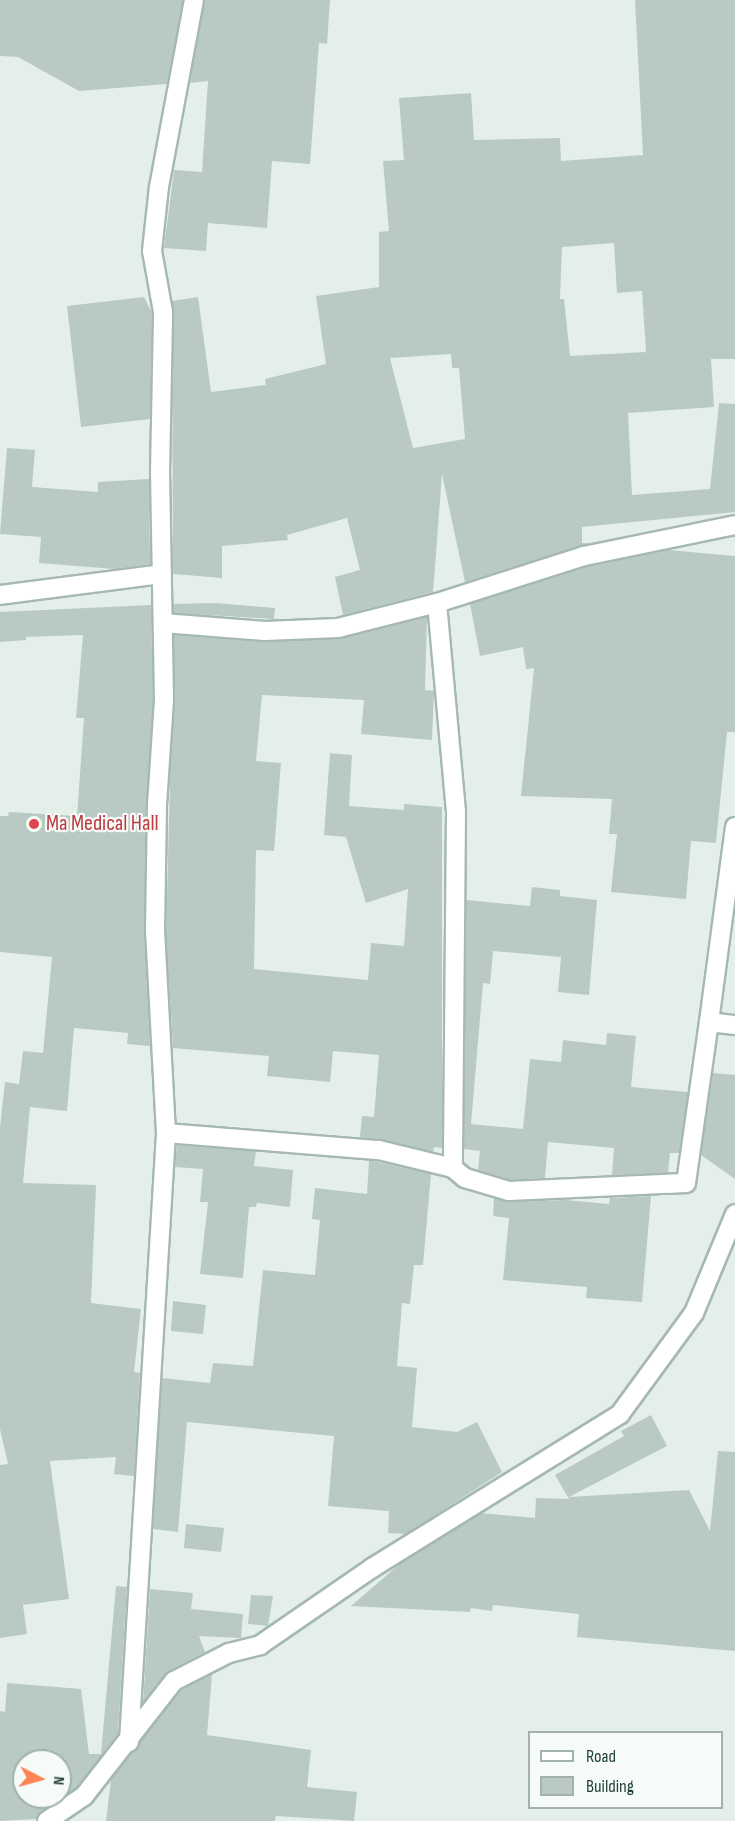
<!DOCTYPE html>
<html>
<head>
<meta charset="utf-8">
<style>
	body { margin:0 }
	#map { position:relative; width:735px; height:1821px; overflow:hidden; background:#e4efea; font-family:"Sofia Sans Condensed",sans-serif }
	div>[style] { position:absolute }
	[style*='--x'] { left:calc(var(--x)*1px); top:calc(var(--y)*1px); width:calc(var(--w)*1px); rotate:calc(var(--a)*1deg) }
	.building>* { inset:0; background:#b9cac4 }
	.roads { filter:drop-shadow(2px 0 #a6b8b2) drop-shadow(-2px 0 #a6b8b2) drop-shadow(0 2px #a6b8b2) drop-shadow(0 -2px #a6b8b2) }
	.minor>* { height:18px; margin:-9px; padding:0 9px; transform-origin:9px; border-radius:9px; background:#fff }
	.dots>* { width:16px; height:16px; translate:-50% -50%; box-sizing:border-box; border:3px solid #f6fbf8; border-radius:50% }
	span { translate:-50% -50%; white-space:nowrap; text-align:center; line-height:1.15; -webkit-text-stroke:4.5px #f6fbf8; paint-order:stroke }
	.health-label { font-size:22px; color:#be3a42 }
	.left { translate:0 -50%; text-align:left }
	.legend { position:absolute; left:528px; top:1731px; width:195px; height:78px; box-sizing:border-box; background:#f6fbf8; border:2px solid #a1b1ac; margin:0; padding:8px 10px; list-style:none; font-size:18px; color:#22423b }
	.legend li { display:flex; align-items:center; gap:12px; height:30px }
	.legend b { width:30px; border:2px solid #a1b1ac }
	.north { position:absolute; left:12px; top:1749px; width:60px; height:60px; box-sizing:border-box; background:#f6fbf8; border:2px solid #a1b1ac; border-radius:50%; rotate:96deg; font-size:16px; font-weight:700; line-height:24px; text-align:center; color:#22423b }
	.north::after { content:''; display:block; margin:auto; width:21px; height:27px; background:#fc8455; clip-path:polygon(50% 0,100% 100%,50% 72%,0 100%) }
</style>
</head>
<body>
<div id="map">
	<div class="building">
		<i style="clip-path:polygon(0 0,183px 0,167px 84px,79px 91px,18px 57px,0 56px)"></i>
		<i style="clip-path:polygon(205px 0,330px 0,327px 44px,319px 43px,310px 164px,272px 161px,267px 228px,208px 223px,206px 251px,164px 248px,174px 170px,202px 172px,208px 81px,190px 83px)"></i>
		<i style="clip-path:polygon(evenodd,635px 0,735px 0,735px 359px,711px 359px,714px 407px,628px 413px,632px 495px,710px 489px,719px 403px,735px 404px,735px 512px,582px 527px,582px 543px,590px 543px,465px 582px,442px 474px,433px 592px,343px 615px,335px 577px,360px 570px,347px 518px,287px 535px,288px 540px,222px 546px,222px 578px,173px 574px,172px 301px,198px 297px,211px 392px,266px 385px,265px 379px,326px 364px,316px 296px,379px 287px,379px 232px,389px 231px,383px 161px,404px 160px,399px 98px,471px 93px,474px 140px,560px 138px,561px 161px,643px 155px,635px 0,614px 243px,617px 293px,642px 291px,646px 352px,570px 356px,564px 299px,560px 299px,562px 247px,614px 243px,635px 0,451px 354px,452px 368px,459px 368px,465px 439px,413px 448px,390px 358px,451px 354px)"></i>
		<i style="clip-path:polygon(144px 297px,152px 313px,150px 419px,81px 427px,67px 306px)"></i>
		<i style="clip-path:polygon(7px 448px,35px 450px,32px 487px,98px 492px,98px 482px,149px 479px,150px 564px,114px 569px,39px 563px,41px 537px,0 534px)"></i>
		<i style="clip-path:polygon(668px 550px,735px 556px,735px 732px,727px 732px,716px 843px,691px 841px,686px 899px,611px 892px,617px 834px,609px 834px,612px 799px,521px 796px,534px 668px,526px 669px,523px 647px,480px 656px,470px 604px,587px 567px)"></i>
		<i style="clip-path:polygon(215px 603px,275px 608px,274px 619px,174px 613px,174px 604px)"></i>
		<i style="clip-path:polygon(151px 605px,153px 700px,144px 931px,150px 1046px,127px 1044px,128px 1033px,74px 1028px,67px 1111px,30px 1107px,23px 1183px,96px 1185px,91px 1303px,141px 1309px,134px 1372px,140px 1373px,134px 1476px,114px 1474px,116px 1457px,50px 1461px,69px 1599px,23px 1605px,27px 1634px,0 1638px,0 1465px,8px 1464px,0 1429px,0 1127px,5px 1082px,19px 1084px,23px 1051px,43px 1053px,52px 957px,0 952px,0 816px,8px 816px,9px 812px,77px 816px,84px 718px,76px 718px,83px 635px,26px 637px,26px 640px,0 642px,0 612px)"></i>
		<i style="clip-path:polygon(427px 617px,425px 690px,434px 691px,432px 740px,361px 734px,364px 700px,262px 695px,256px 761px,281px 763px,274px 851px,256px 850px,254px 969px,368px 980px,371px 943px,404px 946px,408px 889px,366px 903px,346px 837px,324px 835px,330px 753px,352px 755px,349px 806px,404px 810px,404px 804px,442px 807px,442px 1148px,434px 1147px,433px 1152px,360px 1137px,362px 1116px,374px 1117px,379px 1055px,333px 1051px,330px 1082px,267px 1076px,269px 1056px,173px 1048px,166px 931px,174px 635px,264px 642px,339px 639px)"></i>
		<i style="clip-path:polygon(532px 887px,560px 890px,560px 896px,597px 900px,589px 995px,558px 992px,561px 957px,493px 951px,490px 984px,483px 983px,471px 1124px,523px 1129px,530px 1059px,561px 1062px,563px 1040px,606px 1045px,607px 1033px,636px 1036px,631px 1087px,688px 1092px,679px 1153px,670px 1153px,668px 1173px,612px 1175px,614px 1148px,548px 1142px,545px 1178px,510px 1180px,478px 1170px,480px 1151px,464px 1149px,466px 900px,530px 906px)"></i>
		<i style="clip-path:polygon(713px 1073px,735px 1075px,735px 1179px,701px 1155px)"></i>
		<i style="clip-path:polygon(177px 1145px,256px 1151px,254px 1166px,293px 1170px,290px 1207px,257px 1203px,256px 1207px,249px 1207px,243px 1278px,200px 1274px,208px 1202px,200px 1202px,203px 1169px,175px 1167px)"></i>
		<i style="clip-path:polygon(369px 1160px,431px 1174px,423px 1265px,414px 1265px,410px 1304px,402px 1303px,397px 1366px,417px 1368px,412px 1427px,457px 1432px,477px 1422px,502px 1472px,406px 1534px,388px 1533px,389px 1511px,328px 1506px,334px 1436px,187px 1422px,178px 1532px,153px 1529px,162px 1378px,210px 1383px,213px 1363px,253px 1366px,263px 1270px,315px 1275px,320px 1220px,312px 1219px,315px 1188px,367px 1194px)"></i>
		<i style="clip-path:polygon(651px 1196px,642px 1302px,586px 1298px,587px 1287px,503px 1280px,509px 1218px,493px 1216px,494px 1198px,509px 1202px,566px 1200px,609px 1204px,610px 1198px)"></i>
		<i style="clip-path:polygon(173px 1301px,206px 1305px,203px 1334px,171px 1331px)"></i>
		<i style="clip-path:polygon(651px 1415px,667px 1446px,569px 1497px,689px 1490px,710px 1531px,718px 1451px,735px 1452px,735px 1651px,577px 1637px,579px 1614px,493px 1605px,492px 1611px,471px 1608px,470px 1612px,351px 1606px,402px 1562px,481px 1513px,535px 1518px,536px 1498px,569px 1499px,555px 1475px,624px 1436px,621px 1431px)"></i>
		<i style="clip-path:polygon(186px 1524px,224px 1528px,221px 1552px,184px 1548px)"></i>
		<i style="clip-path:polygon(evenodd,116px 1586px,127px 1587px,118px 1734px,76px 1788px,41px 1812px,36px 1819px,0 1821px,0 1711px,5px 1712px,7px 1683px,81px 1689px,89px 1754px,101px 1754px,116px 1586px,24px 1761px,60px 1761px,60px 1797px,24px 1797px,24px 1761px)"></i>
		<i style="clip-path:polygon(150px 1589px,193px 1593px,191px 1609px,243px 1614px,241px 1638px,199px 1636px,205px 1652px,168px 1671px,143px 1703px)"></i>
		<i style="clip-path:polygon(251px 1595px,273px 1596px,268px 1626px,248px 1624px)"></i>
		<i style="clip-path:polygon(212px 1674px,207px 1735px,311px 1750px,307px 1787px,357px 1792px,354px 1821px,276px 1816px,275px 1821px,106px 1821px,111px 1780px,181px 1690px)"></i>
	</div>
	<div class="roads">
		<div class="minor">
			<i style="--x:0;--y:595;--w:163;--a:-7.4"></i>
			<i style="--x:437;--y:603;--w:210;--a:84.8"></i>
			<i style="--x:456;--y:812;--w:356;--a:90.5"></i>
			<i style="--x:163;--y:623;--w:102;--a:4.5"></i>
			<i style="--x:265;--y:631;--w:73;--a:-2.4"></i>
			<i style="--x:338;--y:628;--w:102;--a:-14.2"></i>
			<i style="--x:437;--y:603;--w:154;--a:-17.7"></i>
			<i style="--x:584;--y:556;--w:154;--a:-11.6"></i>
			<i style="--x:735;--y:827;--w:197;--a:97.6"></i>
			<i style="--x:709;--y:1022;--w:26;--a:7"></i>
			<i style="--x:166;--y:1133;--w:214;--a:4.6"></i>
			<i style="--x:379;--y:1150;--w:76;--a:13.7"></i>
			<i style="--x:453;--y:1168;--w:16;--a:40"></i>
			<i style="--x:465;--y:1178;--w:46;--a:16.5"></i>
			<i style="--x:509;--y:1191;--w:177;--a:-2.6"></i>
			<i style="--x:686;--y:1183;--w:163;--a:-81.9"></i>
			<i style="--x:129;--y:1742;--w:610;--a:-86.52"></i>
			<i style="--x:166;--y:1133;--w:202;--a:-93.1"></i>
			<i style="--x:155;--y:931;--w:126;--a:-89.1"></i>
			<i style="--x:157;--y:805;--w:105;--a:-86.2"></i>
			<i style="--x:164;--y:700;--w:227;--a:-91"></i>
			<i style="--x:160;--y:473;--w:161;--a:-88.9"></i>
			<i style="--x:163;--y:312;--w:62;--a:-100.2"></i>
			<i style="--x:152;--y:251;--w:64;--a:-83.8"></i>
			<i style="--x:159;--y:187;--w:190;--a:-79.4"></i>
			<i style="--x:47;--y:1821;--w:45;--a:-34"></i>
			<i style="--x:84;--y:1796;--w:146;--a:-52"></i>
			<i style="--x:174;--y:1681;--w:62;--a:-27"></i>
			<i style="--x:229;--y:1653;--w:32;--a:-14"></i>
			<i style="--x:260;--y:1645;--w:136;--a:-34.5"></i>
			<i style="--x:372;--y:1568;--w:292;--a:-31.8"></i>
			<i style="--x:620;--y:1414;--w:125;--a:-53.8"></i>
			<i style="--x:694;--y:1313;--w:107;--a:-67.5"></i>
		</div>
	</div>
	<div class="dots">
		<i style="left:34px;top:824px;background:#e0444e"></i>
	</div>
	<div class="health-label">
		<span class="left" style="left:46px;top:824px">Ma Medical Hall</span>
	</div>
	<ul class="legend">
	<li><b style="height:8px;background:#fff"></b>Road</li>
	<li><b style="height:16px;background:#b9cac4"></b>Building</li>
	</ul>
	<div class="north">N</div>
</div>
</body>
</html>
